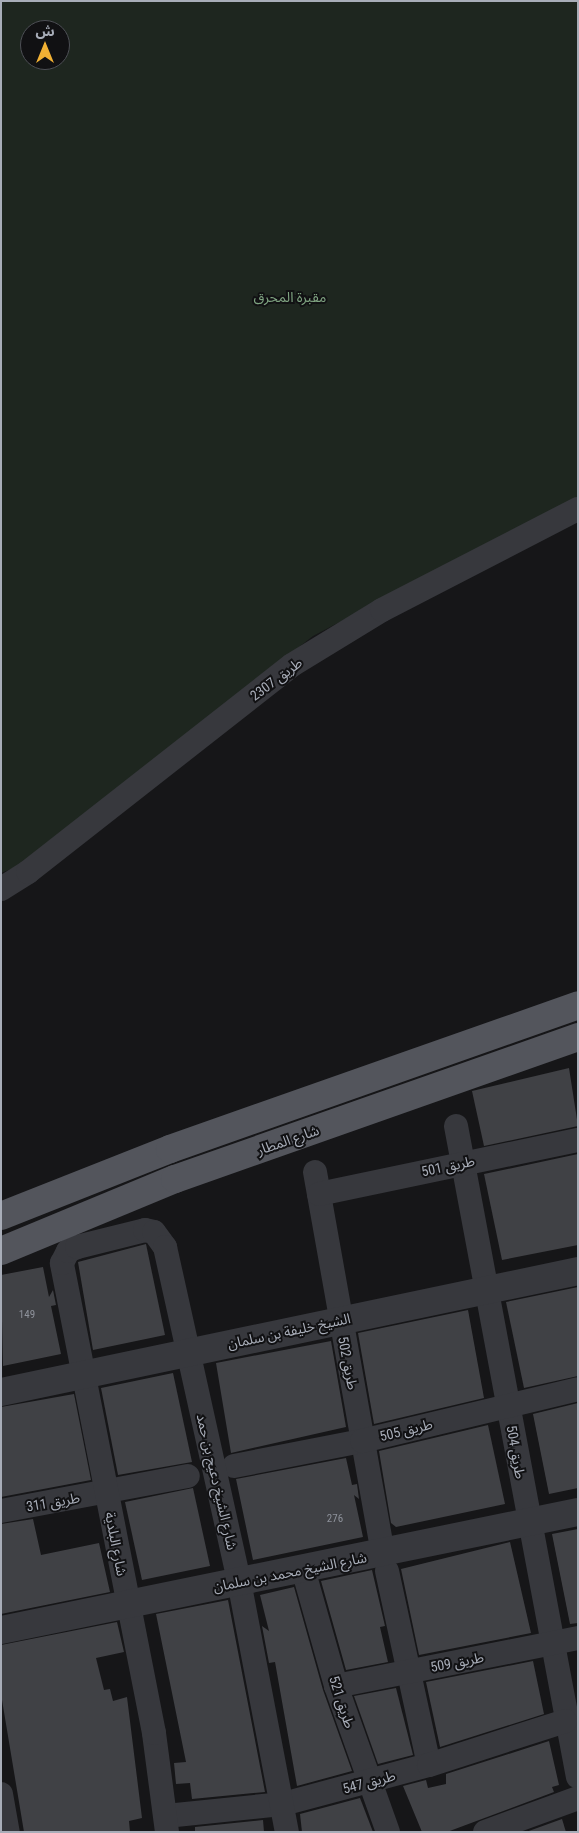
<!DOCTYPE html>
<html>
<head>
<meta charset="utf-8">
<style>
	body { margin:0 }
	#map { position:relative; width:579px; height:1833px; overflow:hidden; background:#161618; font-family:"Roboto Condensed","Noto Sans Arabic",sans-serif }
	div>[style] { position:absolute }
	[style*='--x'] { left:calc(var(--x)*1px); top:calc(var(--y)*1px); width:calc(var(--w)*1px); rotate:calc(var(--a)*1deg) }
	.green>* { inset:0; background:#1e261f }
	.building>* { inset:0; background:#404145 }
	.minor>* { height:24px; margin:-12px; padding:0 12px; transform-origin:12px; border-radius:12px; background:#37383d }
	.tertiary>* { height:28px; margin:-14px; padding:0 14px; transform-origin:14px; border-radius:14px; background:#37383d }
	.primary>* { height:28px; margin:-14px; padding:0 14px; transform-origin:14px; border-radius:14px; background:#53555c }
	span { translate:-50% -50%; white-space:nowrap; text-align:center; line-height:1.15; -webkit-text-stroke:4px #111113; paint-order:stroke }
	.number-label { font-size:11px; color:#8e929b }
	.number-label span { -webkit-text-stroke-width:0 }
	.park-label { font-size:14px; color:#7fa381 }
	.street-label { font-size:14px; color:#a8adb8 }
	.frame { position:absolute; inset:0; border:2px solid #a8adb8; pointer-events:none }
	.north { position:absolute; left:20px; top:20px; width:50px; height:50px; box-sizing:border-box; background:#111113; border:1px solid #4d4f55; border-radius:50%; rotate:0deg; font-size:14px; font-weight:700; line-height:20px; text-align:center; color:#a8adb8 }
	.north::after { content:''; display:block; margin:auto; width:18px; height:22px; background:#f2b134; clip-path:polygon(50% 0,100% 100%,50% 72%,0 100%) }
</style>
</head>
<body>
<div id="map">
	<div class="green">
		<i style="clip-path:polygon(evenodd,1px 1px,578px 1px,578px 497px,313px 636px,21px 865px,1px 873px,1px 1px,30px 30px,60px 30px,60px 60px,30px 60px,30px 30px)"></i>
	</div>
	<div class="building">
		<i style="clip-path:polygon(569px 1068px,578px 1126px,484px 1146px,472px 1091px)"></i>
		<i style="clip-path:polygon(578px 1154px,578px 1245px,502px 1260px,484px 1174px)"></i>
		<i style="clip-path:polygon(146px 1244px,165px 1335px,93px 1350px,78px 1262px)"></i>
		<i style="clip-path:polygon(43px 1267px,49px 1297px,53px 1290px,56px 1305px,51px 1306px,61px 1354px,3px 1366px,1px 1275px)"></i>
		<i style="clip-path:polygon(578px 1287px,578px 1376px,524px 1388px,506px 1302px)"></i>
		<i style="clip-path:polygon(468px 1310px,484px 1398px,374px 1424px,358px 1333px)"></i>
		<i style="clip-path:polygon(331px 1341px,346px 1427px,231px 1453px,216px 1363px)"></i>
		<i style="clip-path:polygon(173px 1373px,192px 1462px,118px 1475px,101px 1388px)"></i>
		<i style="clip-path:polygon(74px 1394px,91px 1480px,1px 1497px,1px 1407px)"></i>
		<i style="clip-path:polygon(578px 1403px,578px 1488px,549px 1494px,533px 1414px)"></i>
		<i style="clip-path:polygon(488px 1425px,505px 1504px,396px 1527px,391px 1523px,379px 1451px)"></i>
		<i style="clip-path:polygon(346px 1458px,352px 1485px,357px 1484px,359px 1499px,354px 1495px,363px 1537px,253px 1560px,236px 1479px)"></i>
		<i style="clip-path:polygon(193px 1488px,210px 1566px,142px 1580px,125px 1502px)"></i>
		<i style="clip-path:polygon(33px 1519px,41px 1555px,99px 1543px,110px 1592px,1px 1614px,1px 1524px)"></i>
		<i style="clip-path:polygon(578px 1529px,578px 1623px,570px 1624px,552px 1534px)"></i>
		<i style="clip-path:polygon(510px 1542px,531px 1633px,419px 1655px,401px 1569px)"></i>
		<i style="clip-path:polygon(372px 1570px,385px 1626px,380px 1627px,388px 1662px,346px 1670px,321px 1581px)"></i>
		<i style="clip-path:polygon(294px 1587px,323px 1690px,352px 1771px,297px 1786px,275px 1662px,269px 1663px,262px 1626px,269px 1631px,260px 1595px)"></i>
		<i style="clip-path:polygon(228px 1600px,265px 1792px,192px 1799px,190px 1783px,176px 1784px,174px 1763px,186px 1762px,156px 1614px)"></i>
		<i style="clip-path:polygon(117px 1622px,124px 1652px,96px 1658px,104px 1690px,110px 1689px,113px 1701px,127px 1697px,142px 1818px,129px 1821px,130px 1832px,24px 1832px,1px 1694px,1px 1645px)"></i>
		<i style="clip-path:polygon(533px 1661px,544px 1714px,440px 1747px,426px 1682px)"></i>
		<i style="clip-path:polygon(396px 1688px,413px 1755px,378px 1764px,354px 1696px)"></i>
		<i style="clip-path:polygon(549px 1741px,559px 1785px,552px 1787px,554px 1792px,447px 1832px,422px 1832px,403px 1786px,426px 1780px,428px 1788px,446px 1784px,446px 1774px)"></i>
		<i style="clip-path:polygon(360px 1798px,373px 1832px,302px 1832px,300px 1814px)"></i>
		<i style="clip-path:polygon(562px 1819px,566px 1832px,526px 1832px)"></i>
		<i style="clip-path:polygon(263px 1820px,264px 1832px,195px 1832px,195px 1827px)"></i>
	</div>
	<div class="minor">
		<i style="--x:1;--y:889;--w:32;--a:-32"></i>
		<i style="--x:28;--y:872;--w:335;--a:-38.1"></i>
		<i style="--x:292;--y:665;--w:105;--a:-31.4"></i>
		<i style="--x:382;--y:610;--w:220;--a:-27.3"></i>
		<i style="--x:456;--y:1126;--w:662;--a:79.39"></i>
		<i style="--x:315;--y:1172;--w:388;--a:79.9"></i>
		<i style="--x:319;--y:1194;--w:265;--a:-11.8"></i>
		<i style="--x:234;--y:1466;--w:130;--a:-11.1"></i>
		<i style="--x:362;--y:1441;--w:222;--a:-13.5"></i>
		<i style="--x:1;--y:1511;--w:190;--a:-10.6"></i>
		<i style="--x:303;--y:1569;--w:122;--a:74.2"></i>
		<i style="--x:336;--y:1686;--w:155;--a:70.4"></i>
		<i style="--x:387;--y:1571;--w:198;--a:77.8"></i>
		<i style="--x:336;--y:1686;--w:247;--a:-11.2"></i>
		<i style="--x:1;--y:1794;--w:39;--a:80"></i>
		<i style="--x:166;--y:1816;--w:118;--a:-5.9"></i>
		<i style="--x:283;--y:1804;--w:151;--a:-15"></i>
		<i style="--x:429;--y:1765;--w:143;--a:-17.9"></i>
		<i style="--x:167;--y:1832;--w:100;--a:-97.5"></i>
		<i style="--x:154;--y:1733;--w:479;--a:-101.1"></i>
		<i style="--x:62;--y:1263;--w:13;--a:-63"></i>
		<i style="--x:68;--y:1251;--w:10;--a:-24"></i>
		<i style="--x:77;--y:1247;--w:70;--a:-14"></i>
		<i style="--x:145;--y:1230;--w:9;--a:13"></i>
		<i style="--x:154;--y:1232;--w:19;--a:54"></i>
		<i style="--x:165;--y:1247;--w:342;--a:77.5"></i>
		<i style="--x:239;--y:1581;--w:256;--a:79.2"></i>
		<i style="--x:485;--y:1832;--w:99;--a:-20.1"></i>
	</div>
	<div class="tertiary">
		<i style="--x:1;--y:1392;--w:590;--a:-11.84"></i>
		<i style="--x:1;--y:1630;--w:589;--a:-11.56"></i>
	</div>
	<div class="primary">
		<i style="--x:1;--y:1216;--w:182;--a:-21.6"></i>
		<i style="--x:170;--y:1149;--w:433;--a:-19.4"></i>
		<i style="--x:1;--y:1251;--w:188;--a:-22.5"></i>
		<i style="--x:175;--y:1179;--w:427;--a:-19.4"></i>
	</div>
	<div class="number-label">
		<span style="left:27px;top:1315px">149</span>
		<span style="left:335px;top:1519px">276</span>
	</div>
	<div class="park-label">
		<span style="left:290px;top:297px">مقبرة المحرق</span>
	</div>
	<div class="street-label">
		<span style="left:276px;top:679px;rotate:-37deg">طريق 2307</span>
		<span style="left:288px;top:1140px;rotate:-19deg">شارع المطار</span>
		<span style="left:448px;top:1166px;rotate:-12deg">طريق 501</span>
		<span style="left:289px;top:1331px;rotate:-12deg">الشيخ خليفة بن سلمان</span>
		<span style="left:348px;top:1363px;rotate:79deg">طريق 502</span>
		<span style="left:406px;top:1430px;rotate:-14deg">طريق 505</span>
		<span style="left:516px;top:1452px;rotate:80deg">طريق 504</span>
		<span style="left:217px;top:1482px;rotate:77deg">شارع الشيخ دعيج بن حمد</span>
		<span style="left:53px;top:1502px;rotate:-10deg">طريق 311</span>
		<span style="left:116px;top:1544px;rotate:79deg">شارع البلدية</span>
		<span style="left:290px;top:1572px;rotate:-11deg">شارع الشيخ محمد بن سلمان</span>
		<span style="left:457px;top:1662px;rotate:-11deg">طريق 509</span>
		<span style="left:342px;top:1702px;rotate:72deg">طريق 521</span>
		<span style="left:369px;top:1782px;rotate:-15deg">طريق 547</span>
	</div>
	<div class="frame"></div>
	<div class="north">ش</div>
</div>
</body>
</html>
